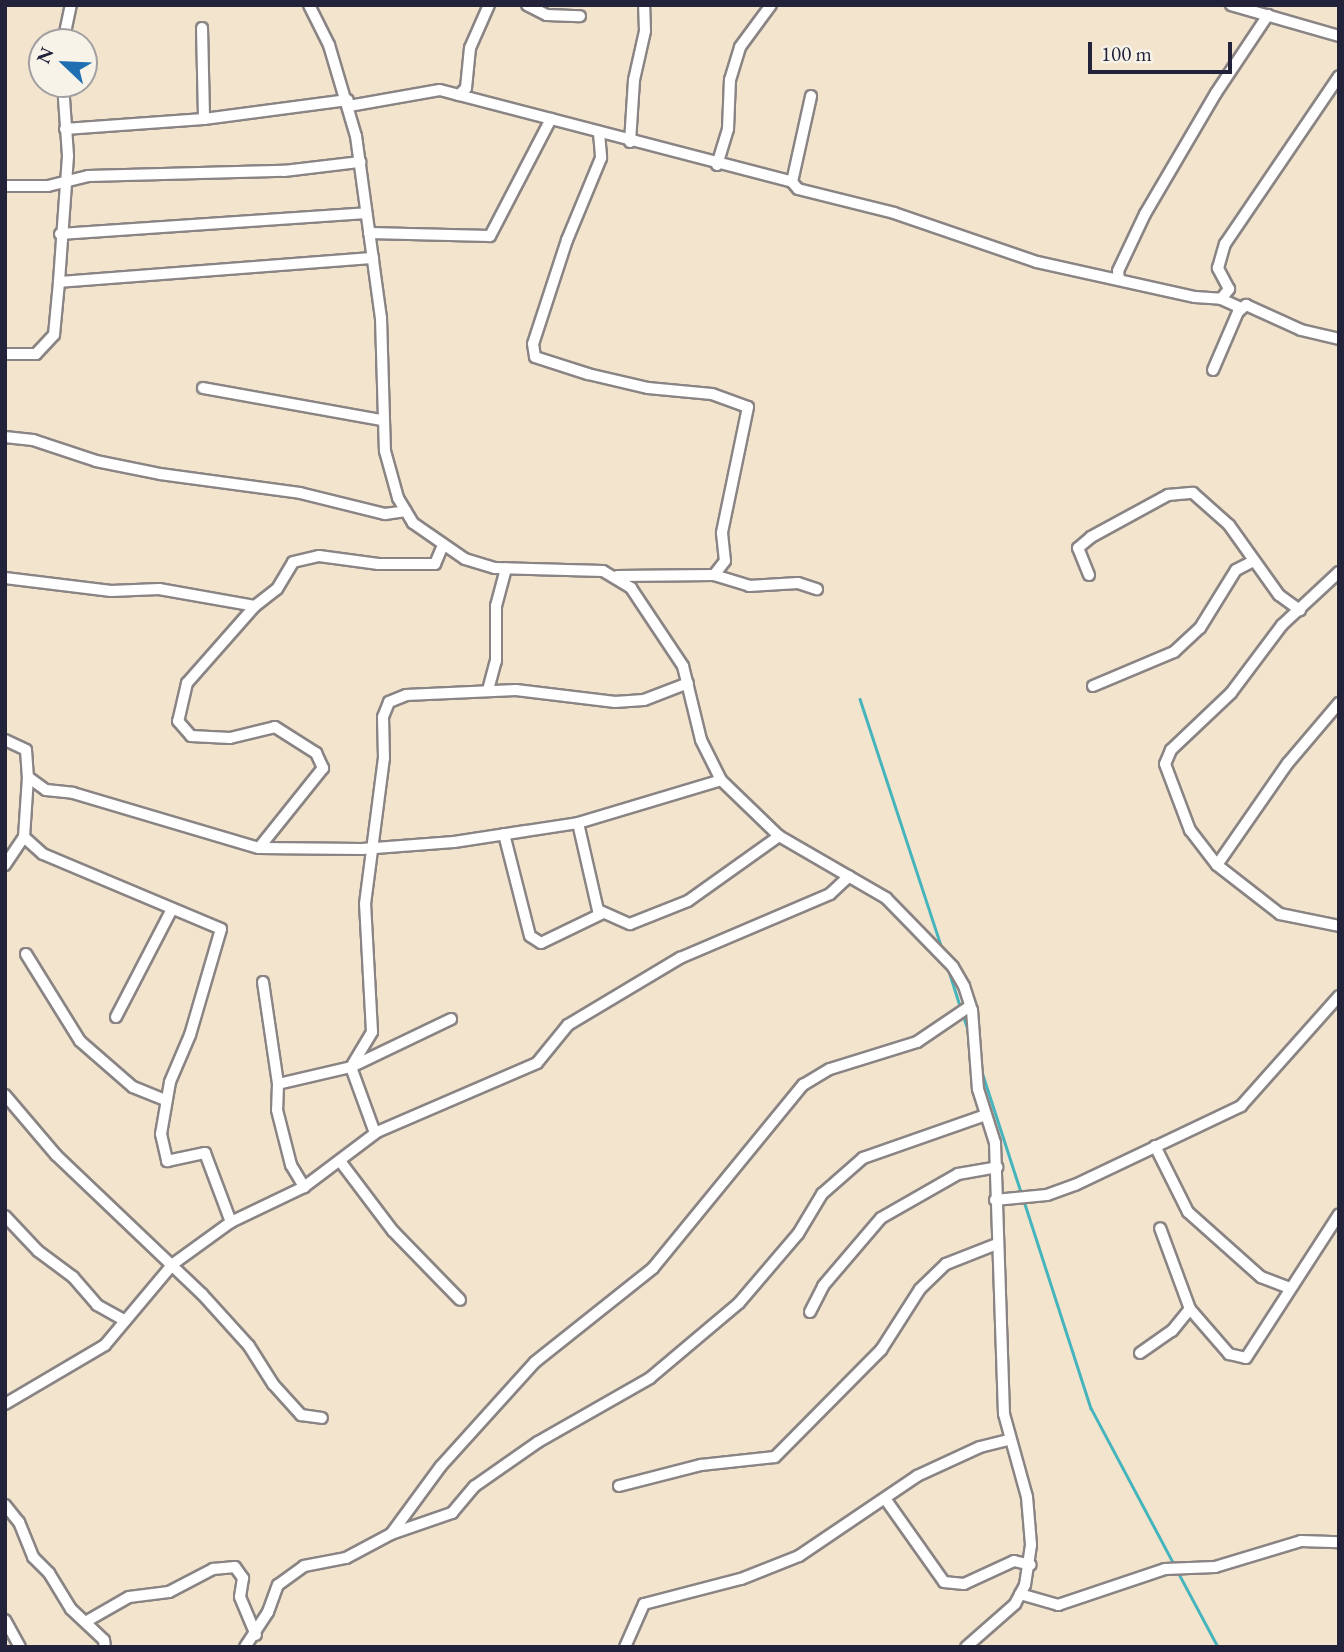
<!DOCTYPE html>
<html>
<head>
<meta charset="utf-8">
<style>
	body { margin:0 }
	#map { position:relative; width:1344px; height:1652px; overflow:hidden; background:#f3e5cd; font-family:"EB Garamond",serif }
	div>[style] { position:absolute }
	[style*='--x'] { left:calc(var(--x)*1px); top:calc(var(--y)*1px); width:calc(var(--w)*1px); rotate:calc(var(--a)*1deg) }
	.stream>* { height:2.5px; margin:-1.25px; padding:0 1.25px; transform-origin:1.25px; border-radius:1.25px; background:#45b4bd }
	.roads { filter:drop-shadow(2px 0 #8a8484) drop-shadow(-2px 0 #8a8484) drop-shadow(0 2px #8a8484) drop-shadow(0 -2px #8a8484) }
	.minor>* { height:10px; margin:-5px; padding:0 5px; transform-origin:5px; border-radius:5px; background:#fff }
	span { translate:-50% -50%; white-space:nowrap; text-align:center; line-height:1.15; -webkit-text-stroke:5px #f7f3e8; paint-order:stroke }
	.frame { position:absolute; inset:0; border:7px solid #22223b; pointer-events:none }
	.north { position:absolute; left:28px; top:28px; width:70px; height:70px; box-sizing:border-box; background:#f7f3e8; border:2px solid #a29fa3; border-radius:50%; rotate:293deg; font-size:19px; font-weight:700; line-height:28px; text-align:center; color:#22223b }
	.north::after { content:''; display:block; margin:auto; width:24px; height:32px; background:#1f6fb2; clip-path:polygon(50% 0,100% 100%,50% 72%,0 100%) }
	.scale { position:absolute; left:1088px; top:42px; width:144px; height:32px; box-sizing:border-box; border:4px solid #22223b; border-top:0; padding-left:9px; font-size:21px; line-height:24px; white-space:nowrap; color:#22223b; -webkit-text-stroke:5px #f7f3e8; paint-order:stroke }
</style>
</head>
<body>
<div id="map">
	<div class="stream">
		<i style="--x:860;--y:699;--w:263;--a:71.8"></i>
		<i style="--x:948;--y:968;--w:43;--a:72.4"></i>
		<i style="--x:963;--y:1015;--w:18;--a:71"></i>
		<i style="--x:982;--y:1072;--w:129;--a:72"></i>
		<i style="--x:1024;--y:1201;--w:218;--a:72.1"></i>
		<i style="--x:1091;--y:1408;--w:179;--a:62"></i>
		<i style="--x:1178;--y:1572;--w:85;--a:61.9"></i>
	</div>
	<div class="roads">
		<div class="minor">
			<i style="--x:309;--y:5;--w:45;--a:63.4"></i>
			<i style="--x:329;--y:45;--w:95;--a:73.5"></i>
			<i style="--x:356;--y:136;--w:184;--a:82.2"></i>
			<i style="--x:381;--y:318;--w:133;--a:88.3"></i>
			<i style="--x:385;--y:451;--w:49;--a:74.5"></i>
			<i style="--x:398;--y:498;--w:29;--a:59"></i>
			<i style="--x:413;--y:523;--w:63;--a:34.7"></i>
			<i style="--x:465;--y:559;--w:31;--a:17"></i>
			<i style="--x:495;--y:568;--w:108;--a:1.6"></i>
			<i style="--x:603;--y:571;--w:33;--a:31"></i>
			<i style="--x:631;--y:588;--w:94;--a:56.3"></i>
			<i style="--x:683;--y:666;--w:76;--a:76.3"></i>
			<i style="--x:701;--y:740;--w:45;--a:63.4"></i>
			<i style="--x:721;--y:780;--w:81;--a:44"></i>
			<i style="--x:779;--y:836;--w:124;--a:30.1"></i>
			<i style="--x:886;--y:898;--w:96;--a:45.8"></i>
			<i style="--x:953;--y:967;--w:22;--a:60"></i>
			<i style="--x:964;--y:986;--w:25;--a:72"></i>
			<i style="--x:972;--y:1010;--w:79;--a:85.7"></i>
			<i style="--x:978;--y:1089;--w:57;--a:72.5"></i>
			<i style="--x:995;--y:1143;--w:271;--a:88.1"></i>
			<i style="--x:1004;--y:1414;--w:86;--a:74.5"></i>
			<i style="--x:1027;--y:1497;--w:48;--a:85.2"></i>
			<i style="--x:1031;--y:1545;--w:40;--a:98.5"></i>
			<i style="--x:1025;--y:1585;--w:21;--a:118"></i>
			<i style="--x:1015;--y:1604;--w:65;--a:138.7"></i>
			<i style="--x:527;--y:5;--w:22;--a:27"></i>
			<i style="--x:547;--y:15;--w:33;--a:2"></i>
			<i style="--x:1231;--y:5;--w:112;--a:16"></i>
			<i style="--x:202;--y:28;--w:91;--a:88.7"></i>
			<i style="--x:63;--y:42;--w:38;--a:-78"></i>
			<i style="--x:63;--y:84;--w:72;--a:86"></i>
			<i style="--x:68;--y:156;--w:126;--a:94.1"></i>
			<i style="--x:59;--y:282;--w:315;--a:-4.4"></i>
			<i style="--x:459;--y:95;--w:344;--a:14.6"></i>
			<i style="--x:792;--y:182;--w:88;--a:-77.5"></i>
			<i style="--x:349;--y:106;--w:92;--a:-10"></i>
			<i style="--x:440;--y:90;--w:20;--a:15"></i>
			<i style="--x:459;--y:95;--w:10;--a:-45"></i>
			<i style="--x:466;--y:88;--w:40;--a:-84.3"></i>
			<i style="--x:470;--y:48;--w:47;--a:-66.2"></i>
			<i style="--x:65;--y:129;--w:139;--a:-4.1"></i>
			<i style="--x:204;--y:119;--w:145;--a:-7.5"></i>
			<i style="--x:599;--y:133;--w:25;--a:85"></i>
			<i style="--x:601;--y:158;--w:89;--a:112.5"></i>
			<i style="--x:567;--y:240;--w:109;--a:108.1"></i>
			<i style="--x:533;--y:344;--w:13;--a:81"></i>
			<i style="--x:535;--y:357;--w:56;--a:17.8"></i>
			<i style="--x:588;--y:374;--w:62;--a:13.1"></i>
			<i style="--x:648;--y:388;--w:64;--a:5.4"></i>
			<i style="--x:712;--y:394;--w:38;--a:20"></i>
			<i style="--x:748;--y:407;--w:129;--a:101.7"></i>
			<i style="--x:722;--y:533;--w:28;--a:84"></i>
			<i style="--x:725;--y:561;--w:18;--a:128"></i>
			<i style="--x:630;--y:142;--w:62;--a:-86.3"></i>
			<i style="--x:634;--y:80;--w:50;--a:-77.3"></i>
			<i style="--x:645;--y:31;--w:26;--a:-92"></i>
			<i style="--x:717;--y:165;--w:38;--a:-73"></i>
			<i style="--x:728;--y:129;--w:49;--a:-87.7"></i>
			<i style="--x:730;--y:80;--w:34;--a:-73"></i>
			<i style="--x:740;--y:47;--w:52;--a:-53.6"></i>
			<i style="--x:792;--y:182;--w:9;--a:49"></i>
			<i style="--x:798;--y:189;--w:99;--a:14"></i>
			<i style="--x:894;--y:213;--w:151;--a:18.9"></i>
			<i style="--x:1037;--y:262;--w:162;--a:12.5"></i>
			<i style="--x:1195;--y:297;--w:26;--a:4"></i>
			<i style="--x:1221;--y:299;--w:22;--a:24"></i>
			<i style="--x:5;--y:186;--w:43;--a:0"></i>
			<i style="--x:48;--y:186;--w:41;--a:-14"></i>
			<i style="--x:88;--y:176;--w:196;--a:-1.5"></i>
			<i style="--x:284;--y:171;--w:77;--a:-6.8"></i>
			<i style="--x:369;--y:233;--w:121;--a:1.4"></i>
			<i style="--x:490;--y:236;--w:132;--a:-62.5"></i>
			<i style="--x:60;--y:234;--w:307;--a:-3.9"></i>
			<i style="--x:1119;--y:279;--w:8;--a:-97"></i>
			<i style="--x:1118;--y:271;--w:63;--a:-64.7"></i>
			<i style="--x:1145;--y:214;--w:140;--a:-59.6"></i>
			<i style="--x:1216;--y:93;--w:94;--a:-56.3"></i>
			<i style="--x:1221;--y:299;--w:13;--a:-51"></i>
			<i style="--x:1229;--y:289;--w:24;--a:-118"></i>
			<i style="--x:1218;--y:268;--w:25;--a:-74"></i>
			<i style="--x:1225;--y:244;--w:203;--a:-55.8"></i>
			<i style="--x:5;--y:354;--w:31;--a:0"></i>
			<i style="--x:36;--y:354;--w:26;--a:-47"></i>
			<i style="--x:54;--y:335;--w:53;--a:-84.6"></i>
			<i style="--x:1213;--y:370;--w:63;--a:-66.7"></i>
			<i style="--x:1238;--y:312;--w:11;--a:-41"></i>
			<i style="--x:1246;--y:305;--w:60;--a:24.4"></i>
			<i style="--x:1301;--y:330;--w:39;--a:13"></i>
			<i style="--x:203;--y:388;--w:181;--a:10.2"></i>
			<i style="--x:5;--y:437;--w:28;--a:6"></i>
			<i style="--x:33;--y:440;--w:66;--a:18.4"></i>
			<i style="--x:96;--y:461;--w:65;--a:11.5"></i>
			<i style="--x:160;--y:474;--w:141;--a:7.7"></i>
			<i style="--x:300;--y:493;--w:88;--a:13.9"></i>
			<i style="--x:385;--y:514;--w:21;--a:-8"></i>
			<i style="--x:1339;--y:572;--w:78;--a:137.1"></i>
			<i style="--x:1282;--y:625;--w:85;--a:126.9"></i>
			<i style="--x:1231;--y:693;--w:83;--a:136.5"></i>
			<i style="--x:1171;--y:750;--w:15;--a:113"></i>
			<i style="--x:1165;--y:764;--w:71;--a:69.3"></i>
			<i style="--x:1190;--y:830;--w:44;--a:52.4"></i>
			<i style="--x:1217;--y:865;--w:80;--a:37.9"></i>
			<i style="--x:1280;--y:914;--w:60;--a:11.5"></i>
			<i style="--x:1089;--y:575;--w:29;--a:-112"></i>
			<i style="--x:1078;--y:548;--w:17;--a:-40"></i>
			<i style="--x:1091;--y:537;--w:88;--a:-28.6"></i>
			<i style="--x:1168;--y:495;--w:25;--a:-5"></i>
			<i style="--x:1193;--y:493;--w:48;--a:41.6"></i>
			<i style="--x:1229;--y:525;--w:86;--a:54.5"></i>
			<i style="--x:1279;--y:595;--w:26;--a:36"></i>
			<i style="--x:617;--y:576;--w:97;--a:-0.6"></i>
			<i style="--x:714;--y:575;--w:37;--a:17"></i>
			<i style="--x:749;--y:586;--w:49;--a:-3.5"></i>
			<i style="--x:798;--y:583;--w:20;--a:18"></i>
			<i style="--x:5;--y:578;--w:107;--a:7"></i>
			<i style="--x:111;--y:591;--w:48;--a:-2.4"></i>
			<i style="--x:159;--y:589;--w:97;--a:10"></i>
			<i style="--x:255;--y:606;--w:28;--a:-38"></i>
			<i style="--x:277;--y:589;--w:31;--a:-59"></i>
			<i style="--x:293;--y:562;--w:27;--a:-13"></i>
			<i style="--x:319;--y:556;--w:60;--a:7.7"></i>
			<i style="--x:378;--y:564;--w:57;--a:0"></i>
			<i style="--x:435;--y:564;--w:21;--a:-67"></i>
			<i style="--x:255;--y:606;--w:103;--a:131.4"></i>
			<i style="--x:187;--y:683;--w:39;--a:103"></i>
			<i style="--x:178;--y:721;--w:20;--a:49"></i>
			<i style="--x:191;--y:736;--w:39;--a:3"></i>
			<i style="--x:230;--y:738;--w:46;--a:-13.7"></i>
			<i style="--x:275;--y:727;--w:49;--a:32.4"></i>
			<i style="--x:316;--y:753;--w:17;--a:65"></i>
			<i style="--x:323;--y:768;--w:102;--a:128.7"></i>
			<i style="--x:1093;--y:686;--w:88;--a:-22.8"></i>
			<i style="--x:1174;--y:652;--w:35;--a:-43"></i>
			<i style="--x:1200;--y:628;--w:68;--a:-58.2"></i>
			<i style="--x:1236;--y:570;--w:18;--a:-27"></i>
			<i style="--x:488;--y:690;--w:30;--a:-75"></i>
			<i style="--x:496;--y:661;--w:55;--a:-90"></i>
			<i style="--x:496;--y:606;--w:39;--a:-75"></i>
			<i style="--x:5;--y:740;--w:23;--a:25"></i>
			<i style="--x:26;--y:750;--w:27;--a:86"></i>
			<i style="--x:28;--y:777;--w:22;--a:36"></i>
			<i style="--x:46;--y:790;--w:27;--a:6"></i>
			<i style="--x:73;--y:793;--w:194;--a:16.5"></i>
			<i style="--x:259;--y:848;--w:103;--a:0.6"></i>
			<i style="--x:362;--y:849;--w:92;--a:-4.4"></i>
			<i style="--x:454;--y:842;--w:125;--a:-8.7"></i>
			<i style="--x:578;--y:823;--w:149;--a:-16.7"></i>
			<i style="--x:28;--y:777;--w:60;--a:93.8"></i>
			<i style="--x:24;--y:837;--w:25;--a:42"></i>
			<i style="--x:43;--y:854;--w:193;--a:22.8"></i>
			<i style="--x:221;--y:929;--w:110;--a:106.3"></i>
			<i style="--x:190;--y:1035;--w:51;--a:113.1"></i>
			<i style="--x:170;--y:1082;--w:53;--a:99.8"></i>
			<i style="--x:161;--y:1134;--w:28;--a:77"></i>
			<i style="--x:167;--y:1161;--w:39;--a:-12"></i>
			<i style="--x:205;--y:1153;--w:74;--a:69.4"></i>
			<i style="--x:578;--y:823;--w:89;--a:77.1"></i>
			<i style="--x:598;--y:910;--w:35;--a:24"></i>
			<i style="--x:630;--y:924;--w:62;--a:-21.6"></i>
			<i style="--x:688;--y:901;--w:112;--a:-35.5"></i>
			<i style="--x:504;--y:834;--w:105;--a:75.7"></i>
			<i style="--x:530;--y:936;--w:13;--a:32"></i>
			<i style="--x:541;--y:943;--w:69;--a:-25.8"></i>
			<i style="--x:5;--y:865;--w:34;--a:-56"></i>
			<i style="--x:1217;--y:865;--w:124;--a:-55.2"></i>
			<i style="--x:1288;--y:763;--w:79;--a:-49.6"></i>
			<i style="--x:26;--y:954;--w:102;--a:58.2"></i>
			<i style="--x:80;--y:1041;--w:70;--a:41"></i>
			<i style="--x:133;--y:1087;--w:35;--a:22"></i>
			<i style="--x:263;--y:982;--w:103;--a:81.6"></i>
			<i style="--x:278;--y:1084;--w:26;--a:92"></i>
			<i style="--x:277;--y:1110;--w:57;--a:75.7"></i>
			<i style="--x:291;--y:1165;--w:26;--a:59"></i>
			<i style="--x:116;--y:1017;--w:122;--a:-62.6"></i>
			<i style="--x:278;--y:1084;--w:75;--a:-13.1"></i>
			<i style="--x:351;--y:1067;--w:111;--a:-25.6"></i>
			<i style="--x:5;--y:1095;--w:79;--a:49.6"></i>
			<i style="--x:56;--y:1155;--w:202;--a:43.6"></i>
			<i style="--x:202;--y:1294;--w:70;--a:47.9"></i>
			<i style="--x:249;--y:1346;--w:45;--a:57.7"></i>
			<i style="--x:273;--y:1384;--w:42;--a:47.9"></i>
			<i style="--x:301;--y:1415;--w:21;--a:8"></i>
			<i style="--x:375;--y:1133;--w:70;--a:-110"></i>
			<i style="--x:351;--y:1067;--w:41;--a:-59"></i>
			<i style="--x:372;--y:1032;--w:128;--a:-93.1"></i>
			<i style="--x:365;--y:904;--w:147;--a:-82.6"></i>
			<i style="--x:384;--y:758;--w:41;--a:-91.4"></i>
			<i style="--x:383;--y:717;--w:16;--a:-68"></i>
			<i style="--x:389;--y:702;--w:18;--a:-22"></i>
			<i style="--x:406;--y:695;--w:110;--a:-2.6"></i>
			<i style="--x:516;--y:690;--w:100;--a:6.9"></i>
			<i style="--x:615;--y:702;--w:29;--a:-4"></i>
			<i style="--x:644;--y:700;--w:47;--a:-21.1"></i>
			<i style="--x:1155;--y:1146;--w:74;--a:63.4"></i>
			<i style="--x:1188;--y:1212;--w:98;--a:41.7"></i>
			<i style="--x:1261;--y:1277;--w:30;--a:21"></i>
			<i style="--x:340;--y:1161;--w:88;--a:52.9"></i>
			<i style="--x:393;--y:1231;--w:96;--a:45.8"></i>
			<i style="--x:995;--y:1200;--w:52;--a:-5.5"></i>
			<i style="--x:1047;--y:1195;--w:30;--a:-20"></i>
			<i style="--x:1075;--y:1185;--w:184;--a:-25.4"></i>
			<i style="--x:1241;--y:1106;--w:147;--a:-48.3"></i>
			<i style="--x:5;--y:1216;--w:48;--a:46.7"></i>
			<i style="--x:38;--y:1251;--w:44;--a:36.6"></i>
			<i style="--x:73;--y:1277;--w:37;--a:49"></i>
			<i style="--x:97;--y:1305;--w:29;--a:29"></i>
			<i style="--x:1190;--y:1309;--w:60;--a:49.1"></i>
			<i style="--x:1229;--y:1354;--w:17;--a:13"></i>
			<i style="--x:1246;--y:1358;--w:171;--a:-57.1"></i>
			<i style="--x:810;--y:1312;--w:29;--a:-63"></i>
			<i style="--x:823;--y:1286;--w:89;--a:-49.5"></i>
			<i style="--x:881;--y:1218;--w:89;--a:-29.7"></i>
			<i style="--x:958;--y:1174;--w:40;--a:-10"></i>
			<i style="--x:1140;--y:1353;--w:39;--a:-35"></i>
			<i style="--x:1172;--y:1331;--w:28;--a:-51"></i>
			<i style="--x:1190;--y:1309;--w:86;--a:-110.3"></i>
			<i style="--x:5;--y:1404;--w:116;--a:-30.5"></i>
			<i style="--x:105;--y:1345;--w:106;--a:-50"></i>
			<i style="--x:173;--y:1264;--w:72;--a:-35.9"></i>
			<i style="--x:231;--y:1222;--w:81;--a:-25.6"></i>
			<i style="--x:304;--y:1187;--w:91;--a:-37"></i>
			<i style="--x:377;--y:1132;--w:174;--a:-23.3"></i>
			<i style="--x:537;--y:1063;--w:49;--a:-50.8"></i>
			<i style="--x:568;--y:1025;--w:131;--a:-30.9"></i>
			<i style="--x:680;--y:958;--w:163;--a:-23.1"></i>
			<i style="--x:830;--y:894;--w:26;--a:-43"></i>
			<i style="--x:619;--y:1486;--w:85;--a:-14.4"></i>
			<i style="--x:701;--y:1465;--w:74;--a:-6.2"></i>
			<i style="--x:775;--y:1457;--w:151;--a:-45.3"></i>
			<i style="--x:881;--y:1350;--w:72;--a:-57.4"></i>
			<i style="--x:920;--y:1289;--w:36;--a:-44"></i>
			<i style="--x:946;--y:1264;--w:55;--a:-21.4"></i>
			<i style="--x:886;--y:1500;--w:100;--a:54.7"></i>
			<i style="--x:944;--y:1582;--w:20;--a:6"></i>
			<i style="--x:964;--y:1584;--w:55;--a:-24.7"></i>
			<i style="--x:1014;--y:1561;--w:17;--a:13"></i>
			<i style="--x:5;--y:1505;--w:22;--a:51"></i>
			<i style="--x:19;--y:1522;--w:38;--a:68"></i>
			<i style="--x:33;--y:1557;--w:23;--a:45"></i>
			<i style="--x:49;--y:1573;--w:42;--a:58.6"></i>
			<i style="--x:71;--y:1609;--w:45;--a:43.2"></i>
			<i style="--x:104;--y:1640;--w:7;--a:82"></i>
			<i style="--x:391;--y:1534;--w:84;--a:-53.7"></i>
			<i style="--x:441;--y:1466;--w:140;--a:-47.9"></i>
			<i style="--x:535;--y:1362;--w:151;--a:-38.5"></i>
			<i style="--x:653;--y:1268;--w:237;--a:-50.7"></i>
			<i style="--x:803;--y:1085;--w:31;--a:-31"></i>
			<i style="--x:830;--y:1069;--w:91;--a:-17.2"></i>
			<i style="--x:917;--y:1042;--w:64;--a:-34.2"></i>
			<i style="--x:1020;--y:1594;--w:40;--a:16"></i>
			<i style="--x:1058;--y:1605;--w:113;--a:-18.6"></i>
			<i style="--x:1165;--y:1569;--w:50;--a:-2.3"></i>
			<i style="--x:1215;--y:1567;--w:90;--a:-16.8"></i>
			<i style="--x:1301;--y:1541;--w:38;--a:2"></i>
			<i style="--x:5;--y:1620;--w:31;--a:61"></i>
			<i style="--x:87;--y:1621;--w:48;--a:-29.7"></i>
			<i style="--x:129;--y:1597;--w:40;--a:-7.1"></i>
			<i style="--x:169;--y:1592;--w:50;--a:-27.6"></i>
			<i style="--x:213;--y:1569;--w:22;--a:-5"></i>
			<i style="--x:235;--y:1567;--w:14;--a:54"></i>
			<i style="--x:243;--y:1578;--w:19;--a:99"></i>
			<i style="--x:240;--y:1597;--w:41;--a:67.2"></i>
			<i style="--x:245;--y:1647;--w:42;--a:-56.7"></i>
			<i style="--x:268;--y:1612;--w:29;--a:-70"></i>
			<i style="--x:278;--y:1585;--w:32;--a:-36"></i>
			<i style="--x:304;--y:1566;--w:43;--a:-10.8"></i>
			<i style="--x:346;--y:1558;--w:51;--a:-28.1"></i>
			<i style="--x:391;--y:1534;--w:65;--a:-19"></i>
			<i style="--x:452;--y:1513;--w:35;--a:-50"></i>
			<i style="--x:475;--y:1486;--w:77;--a:-34.9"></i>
			<i style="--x:538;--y:1442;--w:129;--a:-29.7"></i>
			<i style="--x:650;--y:1378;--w:116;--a:-40.1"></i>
			<i style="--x:739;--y:1303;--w:91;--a:-49.5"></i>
			<i style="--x:798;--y:1234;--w:47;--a:-59"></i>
			<i style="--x:822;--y:1194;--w:55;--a:-41.3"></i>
			<i style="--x:863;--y:1158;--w:130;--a:-19.3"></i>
			<i style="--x:625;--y:1647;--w:47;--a:-66.2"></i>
			<i style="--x:644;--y:1604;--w:100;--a:-14.5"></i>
			<i style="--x:741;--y:1579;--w:62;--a:-21.6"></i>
			<i style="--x:799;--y:1556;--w:143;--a:-34.1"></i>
			<i style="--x:917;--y:1476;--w:69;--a:-24.7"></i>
			<i style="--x:980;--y:1447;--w:29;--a:-14"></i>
		</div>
	</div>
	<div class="frame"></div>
	<div class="north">N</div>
	<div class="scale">100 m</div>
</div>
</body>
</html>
